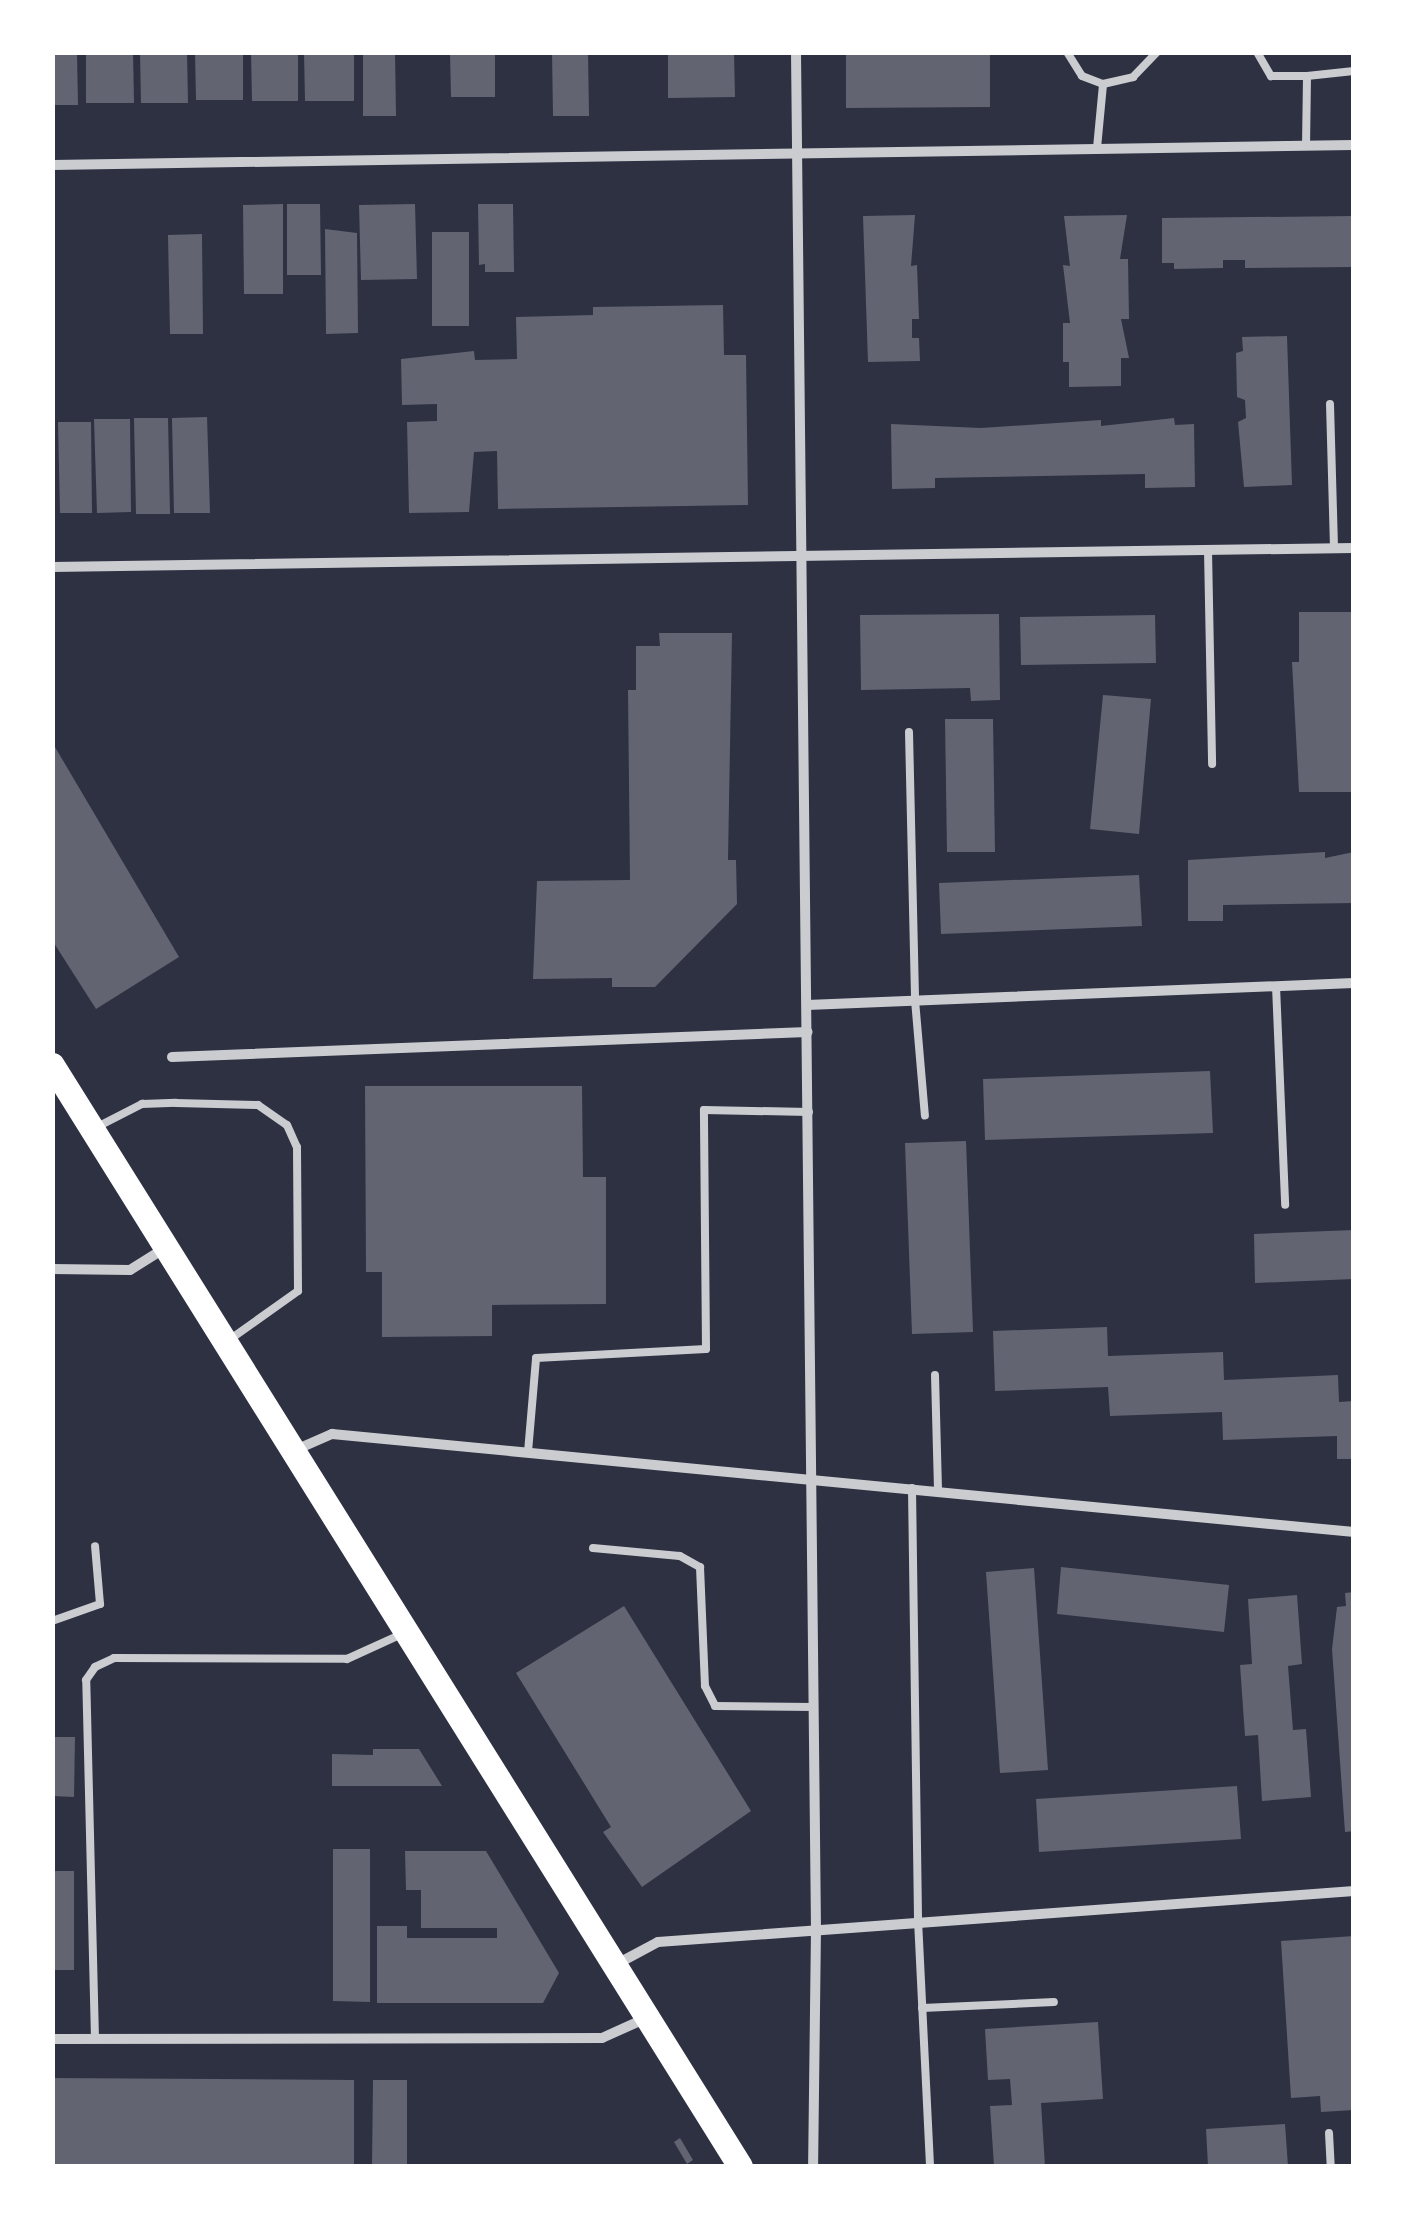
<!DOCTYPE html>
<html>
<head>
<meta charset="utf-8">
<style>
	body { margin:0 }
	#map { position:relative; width:1406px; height:2219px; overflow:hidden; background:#2d3142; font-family:"Asap Condensed",sans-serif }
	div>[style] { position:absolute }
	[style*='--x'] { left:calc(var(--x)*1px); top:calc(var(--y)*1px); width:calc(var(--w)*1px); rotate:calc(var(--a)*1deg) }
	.building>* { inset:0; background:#626471 }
	.service>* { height:8px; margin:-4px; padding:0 4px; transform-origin:4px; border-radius:4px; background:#caccd0 }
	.minor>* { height:10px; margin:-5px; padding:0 5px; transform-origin:5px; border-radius:5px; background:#caccd0 }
	.primary>* { height:25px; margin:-12.5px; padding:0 12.5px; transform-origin:12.5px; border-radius:12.5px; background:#fff }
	span { translate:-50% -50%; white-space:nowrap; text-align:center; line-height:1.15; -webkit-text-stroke:10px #fff; paint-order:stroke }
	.frame { position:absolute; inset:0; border:55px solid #fff; pointer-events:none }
</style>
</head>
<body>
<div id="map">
	<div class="building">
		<i style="clip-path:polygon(52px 52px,77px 52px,78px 105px,52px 105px)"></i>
		<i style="clip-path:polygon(86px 52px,133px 52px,134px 103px,86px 103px)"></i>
		<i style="clip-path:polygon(140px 52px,187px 52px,188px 103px,141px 103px)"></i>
		<i style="clip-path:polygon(195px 52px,243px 52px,243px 100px,196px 100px)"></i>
		<i style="clip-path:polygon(251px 52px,298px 52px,298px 101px,252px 101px)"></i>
		<i style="clip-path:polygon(304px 52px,354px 52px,354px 101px,305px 101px)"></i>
		<i style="clip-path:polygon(363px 52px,395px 52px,396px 116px,363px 116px)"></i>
		<i style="clip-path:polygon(450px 52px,495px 52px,495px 97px,451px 97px)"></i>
		<i style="clip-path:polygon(552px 52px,588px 52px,589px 116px,553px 116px)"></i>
		<i style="clip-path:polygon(668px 52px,734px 52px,735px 97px,668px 98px)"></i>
		<i style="clip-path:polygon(846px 52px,990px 52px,990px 107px,846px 108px)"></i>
		<i style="clip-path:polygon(283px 204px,283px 294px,244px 294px,243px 205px)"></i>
		<i style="clip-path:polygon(287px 204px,320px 204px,321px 275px,287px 275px)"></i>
		<i style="clip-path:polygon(415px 204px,417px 279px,361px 280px,359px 205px)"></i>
		<i style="clip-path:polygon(478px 204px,513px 204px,514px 272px,485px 272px,485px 264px,479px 265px)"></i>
		<i style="clip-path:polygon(915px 215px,911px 266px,917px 265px,919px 319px,912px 319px,912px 338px,919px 338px,920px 361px,868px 362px,863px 216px)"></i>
		<i style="clip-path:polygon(1127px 215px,1120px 259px,1128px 259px,1129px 319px,1121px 319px,1129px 358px,1121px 358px,1121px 386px,1069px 387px,1069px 362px,1063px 362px,1063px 323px,1070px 323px,1063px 265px,1070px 266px,1064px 216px)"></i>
		<i style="clip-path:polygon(1354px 216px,1354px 267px,1245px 268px,1245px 260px,1223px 260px,1223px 268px,1174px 269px,1174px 263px,1162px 263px,1162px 218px)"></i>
		<i style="clip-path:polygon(325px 229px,357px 233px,358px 333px,326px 334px)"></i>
		<i style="clip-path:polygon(432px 232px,469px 232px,469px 326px,432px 326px)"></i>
		<i style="clip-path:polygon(202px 234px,203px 334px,170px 334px,168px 235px)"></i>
		<i style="clip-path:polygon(723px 305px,724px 355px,746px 355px,748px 505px,498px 509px,497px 451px,474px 452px,469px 512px,409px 513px,407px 422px,437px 421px,437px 404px,402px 405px,401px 359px,474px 351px,475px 360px,517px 359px,516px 317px,593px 315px,593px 307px)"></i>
		<i style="clip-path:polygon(1287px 336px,1292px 485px,1244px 487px,1238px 422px,1246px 418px,1245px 400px,1237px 397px,1236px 353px,1243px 351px,1242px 337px)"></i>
		<i style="clip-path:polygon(207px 417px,210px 513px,174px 513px,172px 418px)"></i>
		<i style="clip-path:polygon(134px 418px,168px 418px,170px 514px,136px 514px)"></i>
		<i style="clip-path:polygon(1174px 418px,1175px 425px,1194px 424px,1195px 487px,1145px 488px,1145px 474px,935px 478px,935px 488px,892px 489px,891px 424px,981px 428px,1101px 420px,1101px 426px)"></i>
		<i style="clip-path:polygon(94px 419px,130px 419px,131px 512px,97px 513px)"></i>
		<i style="clip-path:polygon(58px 422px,91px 422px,92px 513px,60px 513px)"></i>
		<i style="clip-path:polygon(1299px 612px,1354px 612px,1352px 792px,1299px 792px,1292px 662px,1299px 662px)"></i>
		<i style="clip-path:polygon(999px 614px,1000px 700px,971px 701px,970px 688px,861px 690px,860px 615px)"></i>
		<i style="clip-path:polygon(1155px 615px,1156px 663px,1021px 665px,1020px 617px)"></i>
		<i style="clip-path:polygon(659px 633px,732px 633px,728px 860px,736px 860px,737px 904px,655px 987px,612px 987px,612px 978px,533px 979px,537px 881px,630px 880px,628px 690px,636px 690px,636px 646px,660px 646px)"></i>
		<i style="clip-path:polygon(1103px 695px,1151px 699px,1139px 834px,1090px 829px)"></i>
		<i style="clip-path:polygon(945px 719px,993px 719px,995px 852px,947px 852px)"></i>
		<i style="clip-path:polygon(52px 742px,179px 957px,96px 1009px,52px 940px)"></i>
		<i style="clip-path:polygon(1325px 852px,1325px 858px,1354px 852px,1354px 903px,1223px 905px,1223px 921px,1188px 921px,1188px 860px)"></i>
		<i style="clip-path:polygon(1139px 875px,1142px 926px,941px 934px,939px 883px)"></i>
		<i style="clip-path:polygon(1210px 1071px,1213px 1133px,985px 1140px,983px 1079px)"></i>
		<i style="clip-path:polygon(365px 1086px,582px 1086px,583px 1177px,606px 1177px,606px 1304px,492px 1305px,492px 1336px,382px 1337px,382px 1272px,366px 1272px)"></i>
		<i style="clip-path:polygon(966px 1141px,973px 1332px,912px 1334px,905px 1143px)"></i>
		<i style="clip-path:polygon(1354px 1230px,1354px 1279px,1255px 1283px,1254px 1234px)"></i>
		<i style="clip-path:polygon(1107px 1327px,1108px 1356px,1223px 1352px,1224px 1380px,1338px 1375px,1339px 1402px,1354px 1401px,1354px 1459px,1337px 1459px,1337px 1436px,1223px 1440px,1222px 1412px,1110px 1416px,1108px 1387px,995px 1391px,993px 1331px)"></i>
		<i style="clip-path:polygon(1061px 1567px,1229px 1585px,1224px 1632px,1057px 1614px)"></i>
		<i style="clip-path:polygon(1034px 1568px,1048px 1770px,1000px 1773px,986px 1572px)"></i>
		<i style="clip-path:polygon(1354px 1592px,1354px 1831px,1345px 1832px,1332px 1649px,1337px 1607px,1346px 1606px,1345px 1593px)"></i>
		<i style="clip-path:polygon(1297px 1595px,1302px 1664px,1288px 1666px,1293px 1730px,1306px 1729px,1311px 1797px,1262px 1801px,1258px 1735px,1245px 1736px,1240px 1665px,1252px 1664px,1248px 1599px)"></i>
		<i style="clip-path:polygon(624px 1606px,751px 1811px,642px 1887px,603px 1832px,611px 1827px,516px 1673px)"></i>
		<i style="clip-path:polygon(52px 1737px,75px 1737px,74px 1797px,52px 1796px)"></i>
		<i style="clip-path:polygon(373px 1749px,419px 1749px,442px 1786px,332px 1786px,332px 1754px,373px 1755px)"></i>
		<i style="clip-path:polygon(1237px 1786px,1241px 1839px,1039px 1852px,1036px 1799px)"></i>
		<i style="clip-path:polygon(333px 1849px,370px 1849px,370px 2002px,333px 2001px)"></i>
		<i style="clip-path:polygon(405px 1851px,486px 1851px,559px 1973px,543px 2003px,377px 2003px,377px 1926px,407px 1926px,407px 1938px,497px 1938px,497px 1928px,421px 1928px,421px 1890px,406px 1890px)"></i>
		<i style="clip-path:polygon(52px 1871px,74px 1871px,74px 1970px,52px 1970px)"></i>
		<i style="clip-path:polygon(1354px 1936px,1354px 2110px,1321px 2112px,1320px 2096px,1291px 2098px,1281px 1941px)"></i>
		<i style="clip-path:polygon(1098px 2022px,1103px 2099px,1041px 2103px,1045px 2166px,994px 2166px,990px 2106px,1012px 2105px,1010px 2079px,988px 2080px,985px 2029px)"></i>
		<i style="clip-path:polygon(52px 2078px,354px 2080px,354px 2166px,52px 2166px)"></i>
		<i style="clip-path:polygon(373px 2080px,407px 2080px,407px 2166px,372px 2166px)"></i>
		<i style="clip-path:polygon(1285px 2124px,1288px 2166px,1208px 2166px,1206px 2129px)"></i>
		<i style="clip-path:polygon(680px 2138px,693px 2160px,687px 2164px,674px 2142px)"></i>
	</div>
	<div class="service">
		<i style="--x:1067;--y:52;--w:28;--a:58"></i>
		<i style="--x:1082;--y:76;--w:22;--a:21"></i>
		<i style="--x:1103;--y:84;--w:31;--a:-13"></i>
		<i style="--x:1133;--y:77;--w:35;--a:-46"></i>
		<i style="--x:1257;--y:52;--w:28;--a:60"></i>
		<i style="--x:1271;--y:76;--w:36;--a:0"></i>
		<i style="--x:1307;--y:76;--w:70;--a:90.8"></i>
		<i style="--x:1307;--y:76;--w:47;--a:-6.1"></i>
		<i style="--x:1097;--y:148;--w:64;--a:-84.6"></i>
		<i style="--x:1330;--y:404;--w:144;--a:88.4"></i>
		<i style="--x:1208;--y:550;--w:214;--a:88.9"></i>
		<i style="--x:909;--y:732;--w:268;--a:88.7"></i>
		<i style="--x:915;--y:1000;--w:116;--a:85.1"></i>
		<i style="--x:1276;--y:986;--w:219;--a:87.6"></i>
		<i style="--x:97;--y:1127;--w:51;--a:-27.1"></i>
		<i style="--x:142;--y:1104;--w:34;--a:-2"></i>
		<i style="--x:176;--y:1103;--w:82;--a:1.4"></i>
		<i style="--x:258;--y:1105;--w:35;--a:35"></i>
		<i style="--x:287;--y:1125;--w:24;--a:66"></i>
		<i style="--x:297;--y:1147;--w:144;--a:89.6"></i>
		<i style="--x:298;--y:1291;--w:85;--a:144.6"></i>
		<i style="--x:935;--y:1375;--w:116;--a:88.5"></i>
		<i style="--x:528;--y:1452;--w:94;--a:-85.1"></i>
		<i style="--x:536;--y:1358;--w:170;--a:-3"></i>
		<i style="--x:706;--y:1349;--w:239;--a:-90.5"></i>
		<i style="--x:704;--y:1110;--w:105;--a:1.1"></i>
		<i style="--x:912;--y:1488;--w:432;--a:89.2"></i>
		<i style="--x:918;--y:1920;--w:246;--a:87.2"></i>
		<i style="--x:593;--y:1548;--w:87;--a:5.3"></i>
		<i style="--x:680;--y:1556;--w:23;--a:29"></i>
		<i style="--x:700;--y:1567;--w:119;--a:87.6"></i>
		<i style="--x:705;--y:1686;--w:22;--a:63"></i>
		<i style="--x:715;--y:1706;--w:99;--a:0.6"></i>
		<i style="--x:52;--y:1621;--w:51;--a:-19.5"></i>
		<i style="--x:100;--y:1604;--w:58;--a:-94.9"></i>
		<i style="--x:922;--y:2008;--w:132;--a:-2.6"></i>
		<i style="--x:95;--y:2039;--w:359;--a:-91.4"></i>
		<i style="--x:86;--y:1680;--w:16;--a:-55"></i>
		<i style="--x:95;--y:1667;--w:21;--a:-25"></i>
		<i style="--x:114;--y:1658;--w:233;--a:0.2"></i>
		<i style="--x:347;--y:1659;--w:60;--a:-24.4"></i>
		<i style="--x:1329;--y:2133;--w:33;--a:87"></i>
	</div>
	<div class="minor">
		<i style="--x:796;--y:52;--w:1876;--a:89.39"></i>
		<i style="--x:816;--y:1928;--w:238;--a:90.7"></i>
		<i style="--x:52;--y:165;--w:1302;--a:-0.88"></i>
		<i style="--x:52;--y:567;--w:1302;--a:-0.84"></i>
		<i style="--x:807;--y:1005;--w:547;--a:-2.3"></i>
		<i style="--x:172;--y:1057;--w:636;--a:-2.25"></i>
		<i style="--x:52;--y:1269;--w:78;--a:0.7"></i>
		<i style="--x:130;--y:1270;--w:41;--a:-32.2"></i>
		<i style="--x:293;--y:1451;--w:43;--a:-23.6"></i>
		<i style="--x:332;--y:1434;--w:1027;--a:5.48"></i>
		<i style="--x:615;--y:1965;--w:49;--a:-28.1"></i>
		<i style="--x:658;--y:1942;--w:698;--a:-4.19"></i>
		<i style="--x:52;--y:2039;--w:550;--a:-0.1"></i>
		<i style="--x:602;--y:2038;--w:46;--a:-24.3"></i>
	</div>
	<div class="primary">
		<i style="--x:52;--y:1065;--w:1298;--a:58"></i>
	</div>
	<div class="frame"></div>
</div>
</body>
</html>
